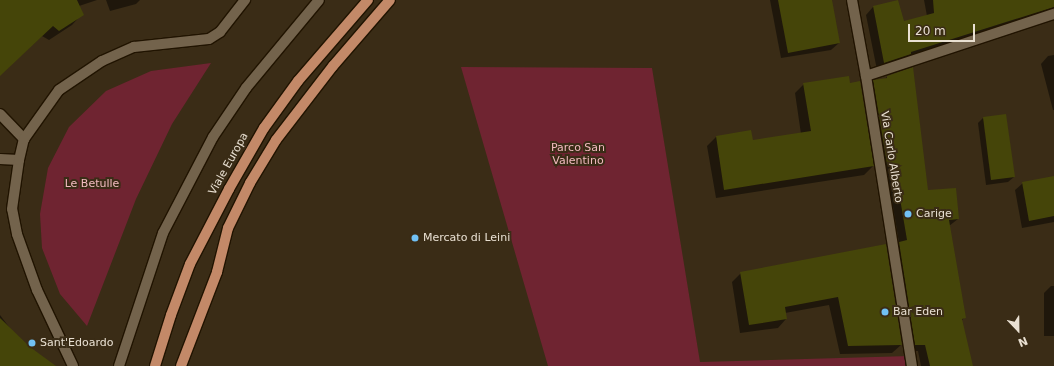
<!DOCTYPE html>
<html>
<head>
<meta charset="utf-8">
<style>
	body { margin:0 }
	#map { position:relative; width:1054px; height:366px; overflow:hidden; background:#3a2c16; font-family:"DejaVu Sans",sans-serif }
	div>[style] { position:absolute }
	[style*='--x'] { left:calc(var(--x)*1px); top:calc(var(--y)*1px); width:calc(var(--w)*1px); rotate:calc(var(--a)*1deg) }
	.green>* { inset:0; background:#6f2431 }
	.shadow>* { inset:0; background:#0007 }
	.building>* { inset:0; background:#454509 }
	.roads { filter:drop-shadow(1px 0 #211401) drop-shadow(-1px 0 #211401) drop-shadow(0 1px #211401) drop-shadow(0 -1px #211401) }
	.minor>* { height:10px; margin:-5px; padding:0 5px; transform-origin:5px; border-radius:5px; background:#73634c }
	.major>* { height:10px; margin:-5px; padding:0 5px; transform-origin:5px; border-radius:5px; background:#c38968 }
	.dots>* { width:11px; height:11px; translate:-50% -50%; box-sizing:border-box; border:2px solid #3a2c16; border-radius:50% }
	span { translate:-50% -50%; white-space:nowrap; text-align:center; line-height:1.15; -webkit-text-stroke:4px #3a2c16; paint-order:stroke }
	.park-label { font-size:11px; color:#f2bbc0 }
	.street-label { font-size:11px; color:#e9e0d2 }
	.poi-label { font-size:11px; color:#e9e0d2 }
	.left { translate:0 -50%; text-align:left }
	.north { position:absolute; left:998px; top:310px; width:40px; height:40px; -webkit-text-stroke:3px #3a2c16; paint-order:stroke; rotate:158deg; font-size:11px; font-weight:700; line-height:16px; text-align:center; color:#e9e0d2 }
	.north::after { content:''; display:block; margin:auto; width:14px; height:18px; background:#e9e0d2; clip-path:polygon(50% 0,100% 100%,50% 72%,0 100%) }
	.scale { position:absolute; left:908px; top:24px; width:67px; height:18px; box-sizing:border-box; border:2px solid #e9e0d2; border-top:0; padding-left:5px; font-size:12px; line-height:14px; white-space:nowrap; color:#e9e0d2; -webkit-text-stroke:3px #3a2c16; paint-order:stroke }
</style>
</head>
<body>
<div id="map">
	<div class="green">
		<i style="clip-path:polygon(211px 63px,172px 124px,136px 199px,87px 326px,60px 294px,42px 248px,40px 214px,48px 168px,69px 127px,106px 91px,151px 71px)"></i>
		<i style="clip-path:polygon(461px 67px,652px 68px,700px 362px,910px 356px,912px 366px,548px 366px)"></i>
	</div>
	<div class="shadow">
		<i style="clip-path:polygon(0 0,97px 0,79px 6px,82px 14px,72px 25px,49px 40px,42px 36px,0 75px)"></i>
		<i style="clip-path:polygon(106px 0,140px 0,136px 4px,110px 11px)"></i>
		<i style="clip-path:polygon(770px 0,831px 0,839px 43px,831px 50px,781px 58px)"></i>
		<i style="clip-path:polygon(924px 0,1054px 0,1054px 12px,877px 70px,866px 15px,873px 7px,897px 1px,903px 22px,927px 16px)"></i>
		<i style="clip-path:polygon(1054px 55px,1054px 110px,1053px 110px,1041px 64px,1048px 56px)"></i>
		<i style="clip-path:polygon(887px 77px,927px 191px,958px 219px,949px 226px,964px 318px,961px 321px,972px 366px,921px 366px,918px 351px,908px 351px,892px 250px,899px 243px,887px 170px,880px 171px,867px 88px,874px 81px,884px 80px)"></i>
		<i style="clip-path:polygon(804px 84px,873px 166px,864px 175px,716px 198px,707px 146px,716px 137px,752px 142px,801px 134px,795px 93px)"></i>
		<i style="clip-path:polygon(983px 118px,1014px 177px,1008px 182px,986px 185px,978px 123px)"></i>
		<i style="clip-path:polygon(1054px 177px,1054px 222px,1022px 228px,1015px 190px,1023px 183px)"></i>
		<i style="clip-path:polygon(885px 246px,901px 345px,892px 353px,840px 354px,829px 305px,785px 313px,786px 319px,778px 328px,740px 333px,732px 282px,741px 273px)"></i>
		<i style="clip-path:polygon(1051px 286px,1054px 286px,1054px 336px,1044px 336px,1044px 293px)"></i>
		<i style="clip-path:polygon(0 315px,12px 331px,46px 366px,0 366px)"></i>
	</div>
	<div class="building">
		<i style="clip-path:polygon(0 0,77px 0,84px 15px,59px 31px,53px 26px,0 76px)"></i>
		<i style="clip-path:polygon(778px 0,832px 0,840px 43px,788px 53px)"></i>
		<i style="clip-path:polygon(898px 0,904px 21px,934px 13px,933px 0,1054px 0,1054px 7px,911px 52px,911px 54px,884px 63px,873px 6px)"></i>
		<i style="clip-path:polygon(913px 67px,928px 190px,956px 188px,959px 219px,949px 220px,966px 318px,962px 319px,973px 366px,930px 366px,925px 345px,915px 345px,899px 242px,907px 240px,894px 163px,887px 164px,873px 80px,887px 78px,887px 76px)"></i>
		<i style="clip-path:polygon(849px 76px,850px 83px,860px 81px,874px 166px,724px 190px,716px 136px,751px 130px,753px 140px,811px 131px,803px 83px)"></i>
		<i style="clip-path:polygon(1006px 114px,1015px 177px,991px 180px,983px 117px)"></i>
		<i style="clip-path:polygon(1054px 176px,1054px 216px,1029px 221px,1022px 182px)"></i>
		<i style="clip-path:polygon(886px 244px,902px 345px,848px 346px,838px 297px,785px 307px,787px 319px,749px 325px,740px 272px)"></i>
		<i style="clip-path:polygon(0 318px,30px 347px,56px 366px,0 366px)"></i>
	</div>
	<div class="roads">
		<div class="minor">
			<i style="--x:852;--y:0;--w:77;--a:79.6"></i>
			<i style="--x:866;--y:76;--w:294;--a:81"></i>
			<i style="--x:866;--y:76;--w:198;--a:-18.3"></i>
			<i style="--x:0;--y:114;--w:35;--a:46"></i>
			<i style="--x:0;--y:159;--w:19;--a:3"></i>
			<i style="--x:73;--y:366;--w:84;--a:-115.3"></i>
			<i style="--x:37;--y:290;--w:59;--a:-109.7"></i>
			<i style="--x:17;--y:234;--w:25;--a:-101"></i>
			<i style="--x:12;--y:209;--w:49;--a:-81.9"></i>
			<i style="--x:19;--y:160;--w:22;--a:-77"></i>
			<i style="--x:24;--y:139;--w:60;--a:-54.5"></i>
			<i style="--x:59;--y:90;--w:52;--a:-34"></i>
			<i style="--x:102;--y:61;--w:35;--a:-24"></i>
			<i style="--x:134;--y:47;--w:75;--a:-6.1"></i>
			<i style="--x:209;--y:39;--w:13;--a:-32"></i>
			<i style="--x:220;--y:32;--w:41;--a:-52"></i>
			<i style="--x:119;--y:366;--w:140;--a:-71.7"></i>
			<i style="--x:163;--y:233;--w:108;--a:-62.5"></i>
			<i style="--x:213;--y:137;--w:59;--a:-56"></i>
			<i style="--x:246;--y:88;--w:114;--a:-50.3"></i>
		</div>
		<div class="major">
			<i style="--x:155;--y:366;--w:53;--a:-72.6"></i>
			<i style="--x:171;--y:315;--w:54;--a:-69.6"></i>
			<i style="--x:190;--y:264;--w:85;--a:-62.5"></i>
			<i style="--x:229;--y:189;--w:70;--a:-60.2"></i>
			<i style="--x:264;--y:128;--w:58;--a:-54.1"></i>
			<i style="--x:298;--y:81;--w:107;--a:-49.2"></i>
			<i style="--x:181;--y:366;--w:101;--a:-69"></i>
			<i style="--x:217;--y:272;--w:45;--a:-76"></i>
			<i style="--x:228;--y:228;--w:50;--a:-63.9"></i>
			<i style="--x:250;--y:183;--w:50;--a:-58.8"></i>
			<i style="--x:276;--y:140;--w:93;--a:-52.4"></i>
			<i style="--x:333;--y:66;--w:87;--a:-49.2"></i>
		</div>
	</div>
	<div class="dots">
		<i style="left:908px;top:214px;background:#71c1f5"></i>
		<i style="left:415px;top:238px;background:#71c1f5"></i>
		<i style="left:885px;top:312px;background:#71c1f5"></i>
		<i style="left:32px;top:343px;background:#71c1f5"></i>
	</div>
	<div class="park-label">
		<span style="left:578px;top:155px">Parco San<br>Valentino</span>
		<span style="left:92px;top:184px">Le Betulle</span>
	</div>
	<div class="street-label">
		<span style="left:891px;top:157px;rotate:81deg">Via Carlo Alberto</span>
		<span style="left:229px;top:164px;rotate:-61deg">Viale Europa</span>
	</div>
	<div class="poi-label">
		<span class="left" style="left:916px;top:214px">Carige</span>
		<span class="left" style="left:423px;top:238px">Mercato di Leini</span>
		<span class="left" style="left:893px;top:312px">Bar Eden</span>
		<span class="left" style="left:40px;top:343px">Sant'Edoardo</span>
	</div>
	<div class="north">N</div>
	<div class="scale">20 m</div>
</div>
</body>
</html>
